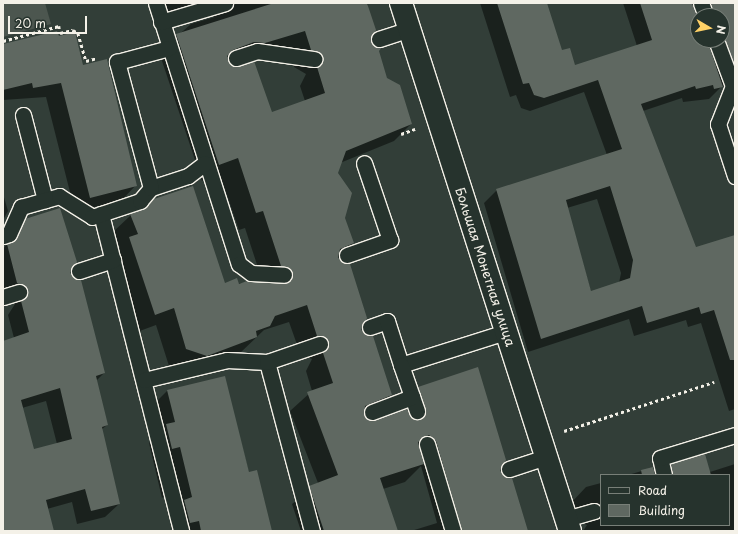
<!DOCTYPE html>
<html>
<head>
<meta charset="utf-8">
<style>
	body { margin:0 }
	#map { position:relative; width:738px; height:534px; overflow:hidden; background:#323e38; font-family:"Playpen Sans",sans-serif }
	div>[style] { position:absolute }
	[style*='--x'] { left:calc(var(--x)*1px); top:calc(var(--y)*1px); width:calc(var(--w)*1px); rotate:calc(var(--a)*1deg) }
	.green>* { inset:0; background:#4c564f }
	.shadow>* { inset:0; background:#0007 }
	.building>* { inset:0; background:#5f6861 }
	.path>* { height:2.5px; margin-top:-1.25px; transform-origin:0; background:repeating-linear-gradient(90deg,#f4f1e8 0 3px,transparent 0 6px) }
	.roads { filter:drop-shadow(1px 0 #f4f1e8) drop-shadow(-1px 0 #f4f1e8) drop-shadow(0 1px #f4f1e8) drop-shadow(0 -1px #f4f1e8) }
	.service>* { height:15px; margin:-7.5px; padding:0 7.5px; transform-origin:7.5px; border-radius:7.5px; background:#26332d }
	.minor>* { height:22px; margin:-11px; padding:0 11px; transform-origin:11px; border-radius:11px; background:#26332d }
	span { translate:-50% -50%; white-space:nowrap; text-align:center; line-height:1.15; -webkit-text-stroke:3px #26332d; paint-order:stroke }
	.street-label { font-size:13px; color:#f4f1e8 }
	.frame { position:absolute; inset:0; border:4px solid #f4f1e8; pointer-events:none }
	.legend { position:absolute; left:600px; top:474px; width:130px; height:52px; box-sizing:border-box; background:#26332d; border:1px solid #787f78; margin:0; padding:5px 7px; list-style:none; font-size:12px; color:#f4f1e8 }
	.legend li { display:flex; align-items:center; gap:8px; height:20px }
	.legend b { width:20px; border:1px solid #787f78 }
	.north { position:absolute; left:690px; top:8px; width:40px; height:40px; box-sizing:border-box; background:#26332d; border:1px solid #787f78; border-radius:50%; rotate:99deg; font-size:11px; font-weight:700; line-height:16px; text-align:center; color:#f4f1e8 }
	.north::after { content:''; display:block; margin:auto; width:14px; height:18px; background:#ffd166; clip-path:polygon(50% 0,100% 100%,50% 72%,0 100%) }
	.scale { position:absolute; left:8px; top:16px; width:79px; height:18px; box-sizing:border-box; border:2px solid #f4f1e8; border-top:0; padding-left:5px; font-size:12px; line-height:14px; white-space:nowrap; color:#f4f1e8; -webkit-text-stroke:3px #26332d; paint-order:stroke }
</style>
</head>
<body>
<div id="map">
	<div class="green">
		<i style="clip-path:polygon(3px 3px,45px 3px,51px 24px,3px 37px)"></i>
	</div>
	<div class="shadow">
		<i style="clip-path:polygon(evenodd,162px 3px,368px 3px,369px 42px,378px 51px,386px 79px,411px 124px,394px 141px,340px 163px,337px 173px,344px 218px,353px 243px,338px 258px,360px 330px,391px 395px,374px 412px,363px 416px,375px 422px,403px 411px,401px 405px,419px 388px,499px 472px,527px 531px,411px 531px,437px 523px,421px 466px,405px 482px,383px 489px,396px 531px,301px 531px,292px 504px,318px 483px,290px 411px,312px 391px,306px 371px,312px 359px,300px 353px,289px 322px,264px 330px,239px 354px,169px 366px,156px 325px,137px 332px,113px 256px,120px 248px,113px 232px,131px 215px,224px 284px,263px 283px,245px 228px,239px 230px,220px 175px,202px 181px,159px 52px,191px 24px,215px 17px,205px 11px,168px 22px,162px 3px,288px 47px,294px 67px,306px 74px,300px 86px,305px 101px,271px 114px,230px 62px,288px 47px)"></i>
		<i style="clip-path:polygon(evenodd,480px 3px,546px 3px,561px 51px,574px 67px,637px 46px,623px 3px,735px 3px,735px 110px,724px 84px,709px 99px,683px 102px,682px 98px,643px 111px,695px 248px,735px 236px,735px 409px,729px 411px,701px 323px,688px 327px,686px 320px,634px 336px,629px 319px,528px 352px,484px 203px,497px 190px,607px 155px,584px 92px,530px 111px,521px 108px,516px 95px,510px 97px,480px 3px,698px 16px,722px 16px,722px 40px,698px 40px,698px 16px,480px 3px,708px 47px,711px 50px,717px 66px,715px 67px,708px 47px,480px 3px,597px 199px,621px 273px,619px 283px,591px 292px,567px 208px,597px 199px)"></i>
		<i style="clip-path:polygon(58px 38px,83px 66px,136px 185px,122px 200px,75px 212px,46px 97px,3px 100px,3px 46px)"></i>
		<i style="clip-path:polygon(3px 194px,8px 211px,3px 220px)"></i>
		<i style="clip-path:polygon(evenodd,26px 220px,69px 274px,104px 373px,96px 381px,107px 425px,101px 430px,119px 504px,105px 517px,77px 524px,72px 502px,47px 509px,48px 531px,3px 531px,3px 342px,14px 338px,8px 315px,15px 304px,3px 296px,3px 249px,26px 220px,46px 401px,57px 444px,33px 450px,22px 408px,46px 401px)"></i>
		<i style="clip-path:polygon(224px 377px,249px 473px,271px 531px,179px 531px,169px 491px,162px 498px,149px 443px,156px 436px,149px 409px,167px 391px)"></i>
		<i style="clip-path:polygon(735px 464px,735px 531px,583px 531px,587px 525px,575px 519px,570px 504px,586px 487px,601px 483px,601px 525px,729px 525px,729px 475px,661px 475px,671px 465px,710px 472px)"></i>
		<i style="clip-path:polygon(652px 468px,654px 475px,628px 475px)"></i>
	</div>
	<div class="building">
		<i style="clip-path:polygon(evenodd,274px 3px,367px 3px,376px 30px,371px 42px,382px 47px,379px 51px,387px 78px,400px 85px,412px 124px,346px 151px,338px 173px,352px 193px,345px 218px,354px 243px,340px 249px,338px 258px,350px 264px,367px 318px,361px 330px,373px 336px,392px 395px,365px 406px,364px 416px,375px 421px,407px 409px,411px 418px,420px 419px,426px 412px,418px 387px,478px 367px,506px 460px,500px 471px,512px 478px,528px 531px,462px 531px,436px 441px,429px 435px,418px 442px,424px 464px,380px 478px,398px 531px,324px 531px,309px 486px,338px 475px,307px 392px,333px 383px,323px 353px,329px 341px,317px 336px,307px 305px,275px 316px,270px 326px,256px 331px,257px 337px,207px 356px,186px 349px,174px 308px,155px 315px,129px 237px,138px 234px,130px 214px,143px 209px,154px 199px,193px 186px,225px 283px,237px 278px,239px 284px,247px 281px,283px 284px,292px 280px,292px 271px,281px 266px,263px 211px,256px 213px,238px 158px,219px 165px,176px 34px,274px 3px,305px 31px,311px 50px,322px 56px,317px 67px,325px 93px,272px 112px,254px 61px,235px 67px,227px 56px,233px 50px,254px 42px,265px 43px,305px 31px)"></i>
		<i style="clip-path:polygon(evenodd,497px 3px,547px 3px,562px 50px,570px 48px,575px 65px,652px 40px,640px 3px,692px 3px,698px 20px,698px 40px,707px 40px,723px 87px,714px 89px,713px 85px,696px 89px,695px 86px,641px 104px,696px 247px,735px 235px,735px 360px,730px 360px,714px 310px,701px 314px,699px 307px,647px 323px,642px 306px,541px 339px,496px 189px,622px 149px,598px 80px,544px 98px,534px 95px,529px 83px,523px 84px,497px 3px,610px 186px,633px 260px,630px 278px,591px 291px,566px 200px,610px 186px)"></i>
		<i style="clip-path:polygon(711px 3px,735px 3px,735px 65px,722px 33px,722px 16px,715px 16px)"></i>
		<i style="clip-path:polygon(57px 31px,59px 36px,75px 32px,83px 65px,107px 59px,137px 186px,90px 198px,61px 83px,33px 88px,32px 83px,3px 90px,3px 44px)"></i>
		<i style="clip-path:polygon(evenodd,60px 208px,77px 262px,70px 273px,81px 280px,105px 373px,96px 376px,108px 425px,102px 427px,120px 504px,91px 511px,85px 489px,46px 500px,54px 531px,3px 531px,3px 341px,29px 332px,21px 301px,28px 290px,17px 283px,7px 244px,15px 240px,25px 219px,60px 208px,60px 388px,72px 439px,34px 449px,21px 400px,60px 388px)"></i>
		<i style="clip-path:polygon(225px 376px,249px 472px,257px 470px,272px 531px,201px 531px,199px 521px,190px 523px,184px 500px,192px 497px,180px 447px,172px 449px,166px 424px,175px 422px,167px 390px)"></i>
		<i style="clip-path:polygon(705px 454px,711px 475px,673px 475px,671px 464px)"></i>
		<i style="clip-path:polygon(653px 467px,655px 475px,642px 475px,641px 470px)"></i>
	</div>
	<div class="path">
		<i style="--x:3;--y:41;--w:58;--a:-15"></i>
		<i style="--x:59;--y:26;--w:7;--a:82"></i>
		<i style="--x:60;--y:33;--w:13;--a:-13"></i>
		<i style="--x:73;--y:30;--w:6;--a:31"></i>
		<i style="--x:78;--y:33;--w:29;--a:74"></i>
		<i style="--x:86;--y:61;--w:11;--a:-15"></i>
		<i style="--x:401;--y:134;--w:15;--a:-20"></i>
		<i style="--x:564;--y:431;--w:158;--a:-18.1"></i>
	</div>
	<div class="roads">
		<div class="service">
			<i style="--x:156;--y:3;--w:274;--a:72.4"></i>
			<i style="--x:239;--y:264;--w:15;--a:37"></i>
			<i style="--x:251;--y:273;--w:33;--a:3"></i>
			<i style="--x:701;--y:3;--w:14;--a:69"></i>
			<i style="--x:161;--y:22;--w:67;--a:-16.5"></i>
			<i style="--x:379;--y:39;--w:32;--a:-18"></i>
			<i style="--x:716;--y:40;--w:49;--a:69.7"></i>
			<i style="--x:733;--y:86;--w:41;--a:111.5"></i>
			<i style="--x:718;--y:124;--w:55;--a:71.9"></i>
			<i style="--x:236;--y:58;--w:22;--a:-18"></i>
			<i style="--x:257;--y:51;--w:58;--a:8"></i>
			<i style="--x:23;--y:115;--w:88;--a:75.5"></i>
			<i style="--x:151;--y:188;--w:39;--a:-18"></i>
			<i style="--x:188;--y:176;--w:21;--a:-37"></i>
			<i style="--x:101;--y:214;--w:327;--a:75.8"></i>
			<i style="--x:3;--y:236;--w:6;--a:-18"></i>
			<i style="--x:9;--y:234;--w:30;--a:-66"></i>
			<i style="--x:21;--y:207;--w:40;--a:-16"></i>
			<i style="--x:59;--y:196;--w:39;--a:32"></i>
			<i style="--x:92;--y:217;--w:51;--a:-18.4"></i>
			<i style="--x:140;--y:201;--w:17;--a:-50"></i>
			<i style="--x:151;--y:188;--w:131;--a:-105.1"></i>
			<i style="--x:117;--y:62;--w:54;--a:-15.1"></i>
			<i style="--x:347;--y:255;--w:46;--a:-19.2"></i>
			<i style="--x:390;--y:240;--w:81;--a:-108.7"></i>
			<i style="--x:79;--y:271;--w:36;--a:-18"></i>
			<i style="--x:3;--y:297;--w:17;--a:-17"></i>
			<i style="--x:370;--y:327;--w:18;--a:-19"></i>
			<i style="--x:387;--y:321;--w:46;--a:72.3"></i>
			<i style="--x:401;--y:365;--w:109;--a:-17.6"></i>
			<i style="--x:267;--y:362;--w:175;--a:75.1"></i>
			<i style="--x:401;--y:365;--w:49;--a:70.8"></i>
			<i style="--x:144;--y:380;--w:85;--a:-13.5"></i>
			<i style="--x:227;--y:360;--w:40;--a:2.9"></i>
			<i style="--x:267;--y:362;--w:56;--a:-18.8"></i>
			<i style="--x:372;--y:412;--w:43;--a:-20.6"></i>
			<i style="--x:427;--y:444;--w:91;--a:73.4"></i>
			<i style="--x:509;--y:469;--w:39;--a:-18"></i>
			<i style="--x:664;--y:475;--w:17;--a:-103"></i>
			<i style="--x:660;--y:458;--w:78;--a:-17"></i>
			<i style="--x:566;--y:519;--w:29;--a:-16"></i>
		</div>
		<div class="minor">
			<i style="--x:401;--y:3;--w:554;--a:72.25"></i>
		</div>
	</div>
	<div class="street-label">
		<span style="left:485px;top:267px;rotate:72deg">Большая Монетная улица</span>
	</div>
	<div class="frame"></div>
	<ul class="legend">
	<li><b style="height:5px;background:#26332d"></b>Road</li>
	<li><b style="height:11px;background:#5f6861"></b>Building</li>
	</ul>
	<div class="north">N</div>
	<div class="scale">20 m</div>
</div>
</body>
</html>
